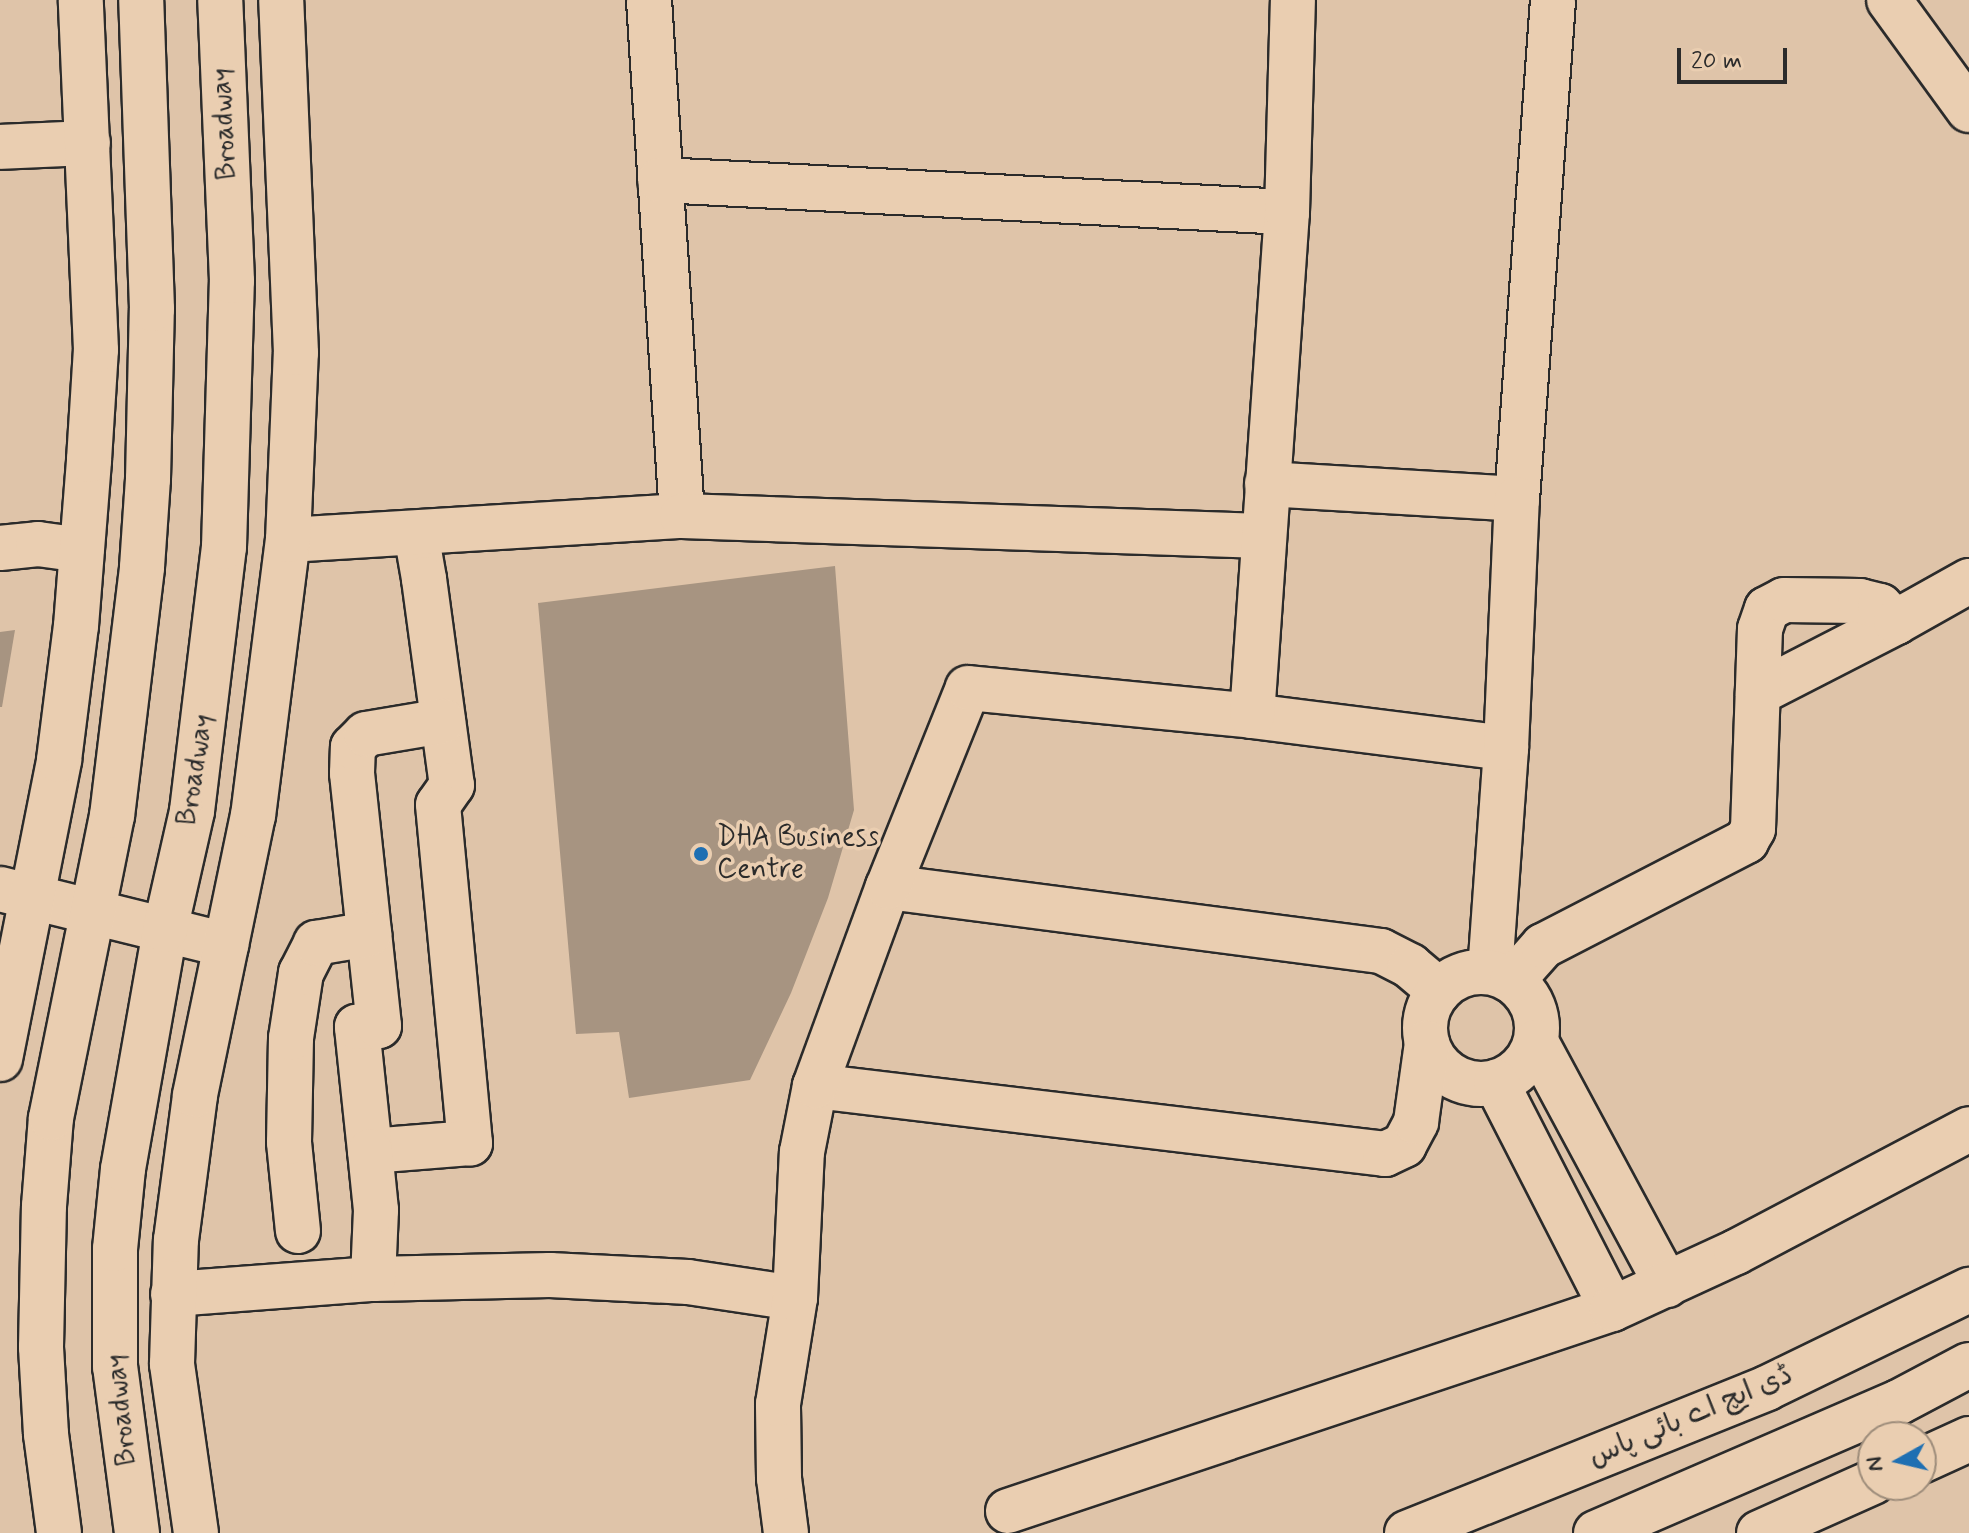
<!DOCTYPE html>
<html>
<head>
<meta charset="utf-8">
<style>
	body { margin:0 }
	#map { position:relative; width:1969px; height:1533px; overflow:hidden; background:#dfc4a9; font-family:Mynerve,"Playpen Sans Arabic",sans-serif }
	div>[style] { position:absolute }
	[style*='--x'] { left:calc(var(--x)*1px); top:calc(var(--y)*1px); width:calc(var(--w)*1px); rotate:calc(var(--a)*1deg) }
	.building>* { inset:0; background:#a79481 }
	.roads { filter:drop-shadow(2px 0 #2b2b2b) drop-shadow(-2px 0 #2b2b2b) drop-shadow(0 2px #2b2b2b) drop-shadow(0 -2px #2b2b2b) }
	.minor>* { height:44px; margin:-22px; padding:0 22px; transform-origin:22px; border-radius:22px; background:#eaceb1 }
	.minor>.ring { margin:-22px; padding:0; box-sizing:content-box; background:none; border:44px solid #eaceb1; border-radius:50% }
	.major>* { height:44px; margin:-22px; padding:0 22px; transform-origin:22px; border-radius:22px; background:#eaceb1 }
	.highway>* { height:44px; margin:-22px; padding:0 22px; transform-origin:22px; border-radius:22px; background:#eaceb1 }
	.dots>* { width:22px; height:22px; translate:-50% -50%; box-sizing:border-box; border:4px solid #eaceb1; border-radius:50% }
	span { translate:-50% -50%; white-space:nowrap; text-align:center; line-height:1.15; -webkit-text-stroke:7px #eaceb1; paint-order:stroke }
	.street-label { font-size:28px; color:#2b2b2b }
	.poi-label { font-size:28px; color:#2b2b2b }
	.left { translate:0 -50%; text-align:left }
	.north { position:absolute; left:1857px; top:1421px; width:80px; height:80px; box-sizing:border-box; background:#eaceb1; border:2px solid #9e8d7b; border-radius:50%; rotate:262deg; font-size:22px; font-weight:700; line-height:32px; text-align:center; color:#2b2b2b }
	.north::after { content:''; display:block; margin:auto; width:28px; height:36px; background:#1f6fb2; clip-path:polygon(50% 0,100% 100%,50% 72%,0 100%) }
	.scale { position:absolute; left:1677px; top:48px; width:110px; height:36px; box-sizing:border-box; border:4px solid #2b2b2b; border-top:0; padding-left:10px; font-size:24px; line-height:28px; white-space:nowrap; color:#2b2b2b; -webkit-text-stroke:6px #eaceb1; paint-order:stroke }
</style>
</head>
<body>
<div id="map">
	<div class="building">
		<i style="clip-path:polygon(835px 566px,854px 810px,828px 898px,791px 993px,750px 1080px,629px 1098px,619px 1032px,576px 1034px,538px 603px)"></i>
		<i style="clip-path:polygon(15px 630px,2px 707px,0 707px,0 632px)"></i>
	</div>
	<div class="roads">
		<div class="minor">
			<i style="--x:649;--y:0;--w:517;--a:86.34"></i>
			<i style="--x:0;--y:147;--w:88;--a:-2.6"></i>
			<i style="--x:660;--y:180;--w:628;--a:2.92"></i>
			<i style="--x:1267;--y:484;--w:250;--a:3.4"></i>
			<i style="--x:1517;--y:499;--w:500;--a:-85.87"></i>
			<i style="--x:416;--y:533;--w:47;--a:80.1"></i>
			<i style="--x:424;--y:579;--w:208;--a:82.3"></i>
			<i style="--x:452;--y:785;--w:24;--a:125"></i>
			<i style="--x:438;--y:805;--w:340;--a:84.6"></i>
			<i style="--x:470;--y:1143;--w:100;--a:175.4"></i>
			<i style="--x:370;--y:1151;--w:125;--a:-96"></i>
			<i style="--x:357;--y:1027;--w:22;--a:-3"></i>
			<i style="--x:379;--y:1026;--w:254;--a:-96.1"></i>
			<i style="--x:352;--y:773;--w:26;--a:-88"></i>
			<i style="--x:353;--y:747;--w:18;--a:-45"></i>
			<i style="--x:366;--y:734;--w:78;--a:-9.6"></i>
			<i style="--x:288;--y:540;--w:395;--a:-3.5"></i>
			<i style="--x:682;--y:516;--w:581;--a:1.97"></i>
			<i style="--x:0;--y:548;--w:38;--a:-6"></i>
			<i style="--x:38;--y:544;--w:44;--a:7.8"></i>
			<i style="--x:1758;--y:693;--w:155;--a:-27.2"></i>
			<i style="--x:1252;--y:716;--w:256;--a:7.2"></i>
			<i style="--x:888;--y:887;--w:497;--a:7.4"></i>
			<i style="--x:1381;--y:951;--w:33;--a:27"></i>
			<i style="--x:1410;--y:966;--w:38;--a:40"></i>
			<i style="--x:0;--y:889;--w:233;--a:13.9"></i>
			<i style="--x:1490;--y:972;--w:225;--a:-85.9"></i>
			<i style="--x:1506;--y:748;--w:249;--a:-87.5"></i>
			<i class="ring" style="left:1425px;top:972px;width:68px;height:68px"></i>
			<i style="--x:1512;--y:981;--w:47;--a:-48.5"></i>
			<i style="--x:1543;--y:946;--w:229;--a:-27.3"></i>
			<i style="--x:1746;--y:841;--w:14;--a:-60"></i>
			<i style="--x:1753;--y:829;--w:200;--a:-88"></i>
			<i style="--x:1760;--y:629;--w:21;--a:-71"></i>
			<i style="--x:1767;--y:609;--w:19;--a:-28"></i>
			<i style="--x:1784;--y:600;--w:76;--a:0.8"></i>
			<i style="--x:1860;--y:601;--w:21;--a:14"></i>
			<i style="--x:1880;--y:606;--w:23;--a:45"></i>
			<i style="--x:1896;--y:622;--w:84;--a:-29.3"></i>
			<i style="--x:1536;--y:1042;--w:276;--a:61.7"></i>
			<i style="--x:0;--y:1059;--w:305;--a:-78.8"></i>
			<i style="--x:59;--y:760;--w:135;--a:-82.8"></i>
			<i style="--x:76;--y:626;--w:167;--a:-85.5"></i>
			<i style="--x:89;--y:460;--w:110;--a:-86.4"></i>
			<i style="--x:96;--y:350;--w:350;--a:-92.5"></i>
			<i style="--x:1496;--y:1082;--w:255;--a:62.9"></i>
			<i style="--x:815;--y:1086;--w:574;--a:6.8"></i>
			<i style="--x:1385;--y:1154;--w:21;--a:-25"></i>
			<i style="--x:1404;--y:1145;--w:26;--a:-62"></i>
			<i style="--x:1416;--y:1122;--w:80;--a:-82.1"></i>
			<i style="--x:298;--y:1231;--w:89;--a:-95.8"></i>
			<i style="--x:289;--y:1142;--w:104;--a:-88.9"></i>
			<i style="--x:291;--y:1038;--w:66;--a:-81.3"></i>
			<i style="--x:301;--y:973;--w:34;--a:-63"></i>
			<i style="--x:316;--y:943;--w:54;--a:-9.6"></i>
			<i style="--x:373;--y:1279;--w:177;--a:-1.3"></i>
			<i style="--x:550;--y:1275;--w:138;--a:2.9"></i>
			<i style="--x:688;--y:1282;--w:108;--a:8.5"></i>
			<i style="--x:173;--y:1294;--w:201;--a:-4.3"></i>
			<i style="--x:373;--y:1279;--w:69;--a:-87.5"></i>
			<i style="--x:376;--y:1210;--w:59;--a:-95.8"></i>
			<i style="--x:1008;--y:1511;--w:637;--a:-18.49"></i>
			<i style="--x:1612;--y:1309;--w:136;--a:-24.7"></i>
			<i style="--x:1736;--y:1252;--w:263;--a:-27.8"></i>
			<i style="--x:196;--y:1533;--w:171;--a:-98.1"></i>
			<i style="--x:172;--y:1364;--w:124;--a:-88.2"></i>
			<i style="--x:176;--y:1240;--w:146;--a:-82.5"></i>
			<i style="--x:195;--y:1095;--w:285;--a:-78.3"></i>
			<i style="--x:253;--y:816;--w:278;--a:-82.8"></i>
			<i style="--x:288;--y:540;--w:187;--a:-87.6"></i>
			<i style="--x:296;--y:353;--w:353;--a:-92.4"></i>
			<i style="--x:786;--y:1533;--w:55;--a:-97.3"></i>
			<i style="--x:779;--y:1478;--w:74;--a:-90.8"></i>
			<i style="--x:778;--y:1404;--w:107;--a:-80.9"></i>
			<i style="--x:795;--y:1298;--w:146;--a:-87.3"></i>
			<i style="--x:802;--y:1152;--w:67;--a:-78.9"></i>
			<i style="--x:815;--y:1086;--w:212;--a:-69.9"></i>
			<i style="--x:888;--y:887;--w:214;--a:-68.1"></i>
			<i style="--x:968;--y:688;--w:285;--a:5.6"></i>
			<i style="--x:1252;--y:716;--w:505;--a:-86.03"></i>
			<i style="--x:1287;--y:212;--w:212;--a:-88.4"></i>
		</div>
		<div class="major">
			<i style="--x:1889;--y:0;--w:136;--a:54"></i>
			<i style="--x:59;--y:1533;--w:100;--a:-97.5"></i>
			<i style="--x:46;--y:1434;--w:87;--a:-93.3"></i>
			<i style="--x:41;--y:1347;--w:141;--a:-88.8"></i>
			<i style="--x:44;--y:1206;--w:88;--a:-85.5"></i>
			<i style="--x:51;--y:1118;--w:308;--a:-78.6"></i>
			<i style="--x:112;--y:816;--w:251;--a:-83.1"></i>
			<i style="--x:142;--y:567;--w:88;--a:-86.1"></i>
			<i style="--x:148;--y:479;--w:170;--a:-88.7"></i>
			<i style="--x:152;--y:309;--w:309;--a:-92"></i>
			<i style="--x:137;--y:1533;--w:167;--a:-97.5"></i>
			<i style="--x:115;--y:1367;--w:118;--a:-90"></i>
			<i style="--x:115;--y:1249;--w:80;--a:-84.3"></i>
			<i style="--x:123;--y:1169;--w:243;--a:-80"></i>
			<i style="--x:165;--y:930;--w:122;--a:-77.2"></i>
			<i style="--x:192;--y:811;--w:266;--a:-83.1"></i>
			<i style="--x:224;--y:547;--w:266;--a:-88.3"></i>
			<i style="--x:232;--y:281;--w:281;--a:-92.4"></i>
			<i style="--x:1407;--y:1533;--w:388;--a:-21.9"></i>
			<i style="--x:1767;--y:1388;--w:225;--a:-25.9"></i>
		</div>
		<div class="highway">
			<i style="--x:1921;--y:1461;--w:53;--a:-24.6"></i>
			<i style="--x:1596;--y:1533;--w:330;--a:-23.4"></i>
			<i style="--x:1899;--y:1402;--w:79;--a:-27.9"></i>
			<i style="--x:1759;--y:1533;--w:125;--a:-24.1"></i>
		</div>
	</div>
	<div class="dots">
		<i style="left:701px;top:854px;background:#1f6fb2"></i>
	</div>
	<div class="street-label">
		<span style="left:225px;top:124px;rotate:-93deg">Broadway</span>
		<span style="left:196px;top:770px;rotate:-81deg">Broadway</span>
		<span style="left:122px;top:1410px;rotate:-96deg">Broadway</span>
		<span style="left:1691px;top:1417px;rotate:-23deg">ڈی ایچ اے بائی پاس</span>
	</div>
	<div class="poi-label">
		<span class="left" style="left:717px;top:854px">DHA Business<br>Centre</span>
	</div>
	<div class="north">N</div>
	<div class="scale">20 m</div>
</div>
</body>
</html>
